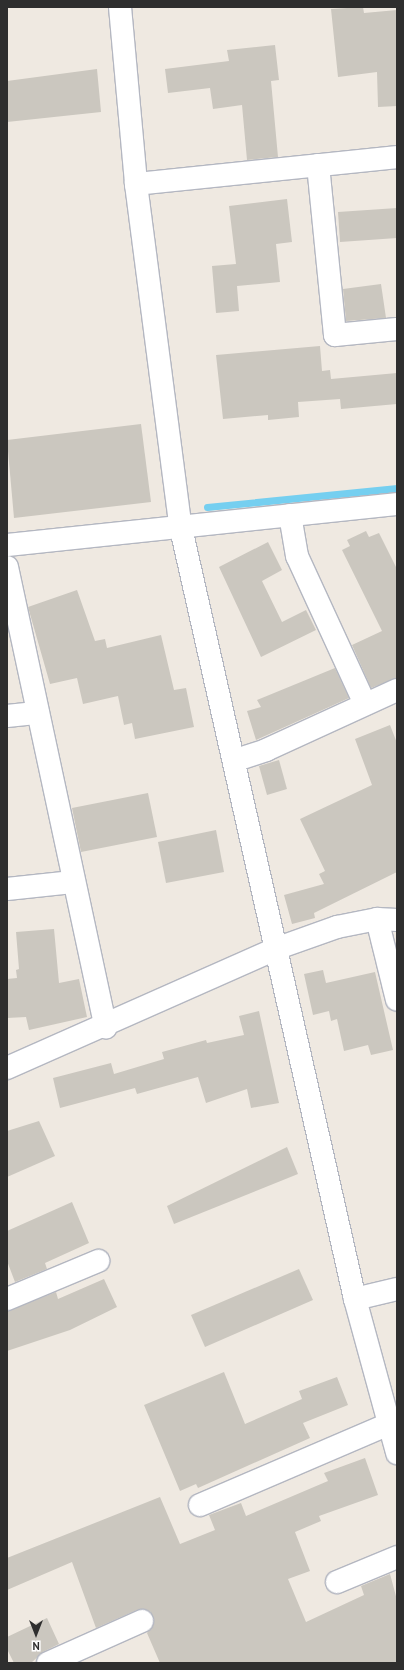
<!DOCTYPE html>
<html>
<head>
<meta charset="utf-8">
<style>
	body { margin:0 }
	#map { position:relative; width:404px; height:1670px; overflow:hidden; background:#efe9e1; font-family:"PT Sans",sans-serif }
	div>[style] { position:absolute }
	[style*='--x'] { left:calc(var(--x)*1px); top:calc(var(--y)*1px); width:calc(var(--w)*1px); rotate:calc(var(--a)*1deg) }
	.stream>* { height:7px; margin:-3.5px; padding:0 3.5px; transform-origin:3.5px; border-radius:3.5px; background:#75cff0 }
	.building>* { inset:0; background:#cbc7bf }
	.roads { filter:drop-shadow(1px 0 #b4b7c1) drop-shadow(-1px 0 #b4b7c1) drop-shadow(0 1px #b4b7c1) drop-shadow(0 -1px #b4b7c1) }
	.street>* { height:22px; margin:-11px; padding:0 11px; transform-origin:11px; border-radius:11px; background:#fff }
	.secondary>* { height:22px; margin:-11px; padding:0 11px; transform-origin:11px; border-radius:11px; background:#fff }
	span { translate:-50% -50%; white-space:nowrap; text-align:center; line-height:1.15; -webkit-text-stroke:3.5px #fff; paint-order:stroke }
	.frame { position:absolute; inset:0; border:8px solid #2e2e2e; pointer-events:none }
	.north { position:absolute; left:16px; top:1614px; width:40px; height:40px; -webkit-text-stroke:3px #fff; paint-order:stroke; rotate:180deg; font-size:11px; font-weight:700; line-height:16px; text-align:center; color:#2e2e2e }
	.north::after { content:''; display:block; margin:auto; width:14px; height:18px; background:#2e2e2e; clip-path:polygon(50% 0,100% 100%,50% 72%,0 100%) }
</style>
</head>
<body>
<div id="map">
	<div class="stream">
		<i style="--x:207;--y:507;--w:191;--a:-5.7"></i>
	</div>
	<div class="building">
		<i style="clip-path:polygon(363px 7px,364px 13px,397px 10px,397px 106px,378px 107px,377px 72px,338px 77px,331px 9px)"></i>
		<i style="clip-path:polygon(275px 45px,279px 80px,271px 81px,278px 157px,247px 160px,242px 105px,213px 109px,210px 88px,168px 93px,165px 69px,229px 61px,227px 50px)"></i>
		<i style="clip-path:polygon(97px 69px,101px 112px,7px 122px,7px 81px)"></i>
		<i style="clip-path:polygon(287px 199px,292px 242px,276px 244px,280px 282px,237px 286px,239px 311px,216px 313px,212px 266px,236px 264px,229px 206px)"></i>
		<i style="clip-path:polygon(397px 208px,397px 238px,340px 242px,338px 212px)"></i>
		<i style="clip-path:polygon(381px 284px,386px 318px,346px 321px,343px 289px)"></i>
		<i style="clip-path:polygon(320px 346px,322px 371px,330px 370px,331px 379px,397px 373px,397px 404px,341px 409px,340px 399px,298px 402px,299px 417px,268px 420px,268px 415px,223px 419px,216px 355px)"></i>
		<i style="clip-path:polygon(141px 424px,151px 502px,14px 518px,7px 440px)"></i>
		<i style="clip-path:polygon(366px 531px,369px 537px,379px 533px,397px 569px,397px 678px,371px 688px,352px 645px,382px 631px,342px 550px,350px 546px,347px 540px)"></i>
		<i style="clip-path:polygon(268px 542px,282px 570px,262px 581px,282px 622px,306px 610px,316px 630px,261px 657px,219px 567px)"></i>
		<i style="clip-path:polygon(77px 590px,95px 641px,105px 639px,107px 648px,161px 635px,174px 690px,186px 688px,194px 727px,135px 739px,132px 723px,124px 725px,118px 696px,83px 704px,77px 678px,50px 684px,28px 607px)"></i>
		<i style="clip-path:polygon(335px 668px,349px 698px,256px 740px,247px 711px,261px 707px,257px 700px)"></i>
		<i style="clip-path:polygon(390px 725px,397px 743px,397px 872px,314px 913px,315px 918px,292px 924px,284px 895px,324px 884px,319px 874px,325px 871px,300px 819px,372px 785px,355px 739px)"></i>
		<i style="clip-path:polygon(279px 760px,287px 789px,267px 795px,259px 766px)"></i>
		<i style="clip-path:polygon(148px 793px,157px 837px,81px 852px,72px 808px)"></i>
		<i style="clip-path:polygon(216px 830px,224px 872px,166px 883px,158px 842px)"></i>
		<i style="clip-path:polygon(54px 929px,59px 983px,79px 979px,87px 1017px,29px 1030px,26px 1017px,7px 1018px,7px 979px,17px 978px,16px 970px,19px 969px,16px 932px)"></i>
		<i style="clip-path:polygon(323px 970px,326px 983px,375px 972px,393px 1050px,371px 1055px,368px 1045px,344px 1051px,337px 1019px,331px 1021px,329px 1011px,313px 1015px,304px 974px)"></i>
		<i style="clip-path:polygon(259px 1011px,279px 1103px,251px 1108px,247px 1089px,206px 1103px,198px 1077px,137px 1094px,135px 1088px,60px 1108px,53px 1078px,111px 1063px,114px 1074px,164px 1059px,162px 1052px,206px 1040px,207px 1043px,244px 1035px,239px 1016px)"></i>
		<i style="clip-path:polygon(39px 1121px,55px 1156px,7px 1177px,7px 1131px)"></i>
		<i style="clip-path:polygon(287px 1147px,298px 1174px,174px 1224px,167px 1206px)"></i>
		<i style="clip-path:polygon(72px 1202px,89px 1243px,45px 1263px,47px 1269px,15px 1282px,7px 1261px,7px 1231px)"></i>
		<i style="clip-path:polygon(299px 1269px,313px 1300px,205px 1347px,191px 1315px)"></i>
		<i style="clip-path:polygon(104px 1279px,117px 1307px,70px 1330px,7px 1351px,7px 1311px,56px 1292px,58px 1299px)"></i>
		<i style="clip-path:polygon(224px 1372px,245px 1424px,302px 1399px,299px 1391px,337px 1377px,348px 1405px,303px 1423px,310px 1438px,198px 1488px,196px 1484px,180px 1491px,144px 1405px)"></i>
		<i style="clip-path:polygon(365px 1458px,378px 1495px,319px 1516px,321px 1521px,295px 1532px,310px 1571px,288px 1579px,306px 1622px,364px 1595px,361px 1586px,390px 1574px,397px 1600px,397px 1663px,160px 1663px,147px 1633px,154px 1623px,150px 1611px,137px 1610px,96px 1628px,72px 1562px,7px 1590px,7px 1558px,160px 1497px,180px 1544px,215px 1530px,209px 1515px,241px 1503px,246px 1516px,328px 1481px,324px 1473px)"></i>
		<i style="clip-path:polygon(47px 1618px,59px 1644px,43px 1652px,31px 1663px,14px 1663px,7px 1649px,7px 1637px)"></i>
	</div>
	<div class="roads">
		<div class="street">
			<i style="--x:318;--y:165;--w:171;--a:84.3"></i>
			<i style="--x:335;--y:335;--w:62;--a:-5.5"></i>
			<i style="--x:136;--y:184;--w:262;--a:-5.9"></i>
			<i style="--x:290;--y:515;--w:42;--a:80.3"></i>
			<i style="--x:297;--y:556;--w:163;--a:65.3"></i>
			<i style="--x:7;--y:545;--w:392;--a:-6"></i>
			<i style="--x:7;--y:567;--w:471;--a:77.9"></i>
			<i style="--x:7;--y:716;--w:31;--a:-6"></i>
			<i style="--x:236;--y:760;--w:32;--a:-18"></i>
			<i style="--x:266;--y:750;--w:144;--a:-24.6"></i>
			<i style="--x:7;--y:889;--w:66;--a:-6.1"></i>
			<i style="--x:377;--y:919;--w:83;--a:76.1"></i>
			<i style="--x:7;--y:1068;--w:296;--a:-23.9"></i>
			<i style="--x:278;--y:948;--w:63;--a:-19.6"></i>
			<i style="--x:337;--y:927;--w:41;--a:-11.3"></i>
			<i style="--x:377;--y:919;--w:20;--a:3"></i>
			<i style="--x:7;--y:1299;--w:99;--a:-22.7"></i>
			<i style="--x:355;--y:1299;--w:43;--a:-13.4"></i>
			<i style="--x:200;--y:1505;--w:203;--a:-23.2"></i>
			<i style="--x:337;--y:1582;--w:65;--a:-22.6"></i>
			<i style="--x:48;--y:1663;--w:103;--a:-24.1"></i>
		</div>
		<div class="secondary">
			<i style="--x:120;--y:7;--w:178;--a:84.8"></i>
			<i style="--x:136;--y:184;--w:343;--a:82.6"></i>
			<i style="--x:180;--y:524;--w:795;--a:77.28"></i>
			<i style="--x:355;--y:1299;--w:160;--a:74.7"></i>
		</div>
	</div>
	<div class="frame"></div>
	<div class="north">N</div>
</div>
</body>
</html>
